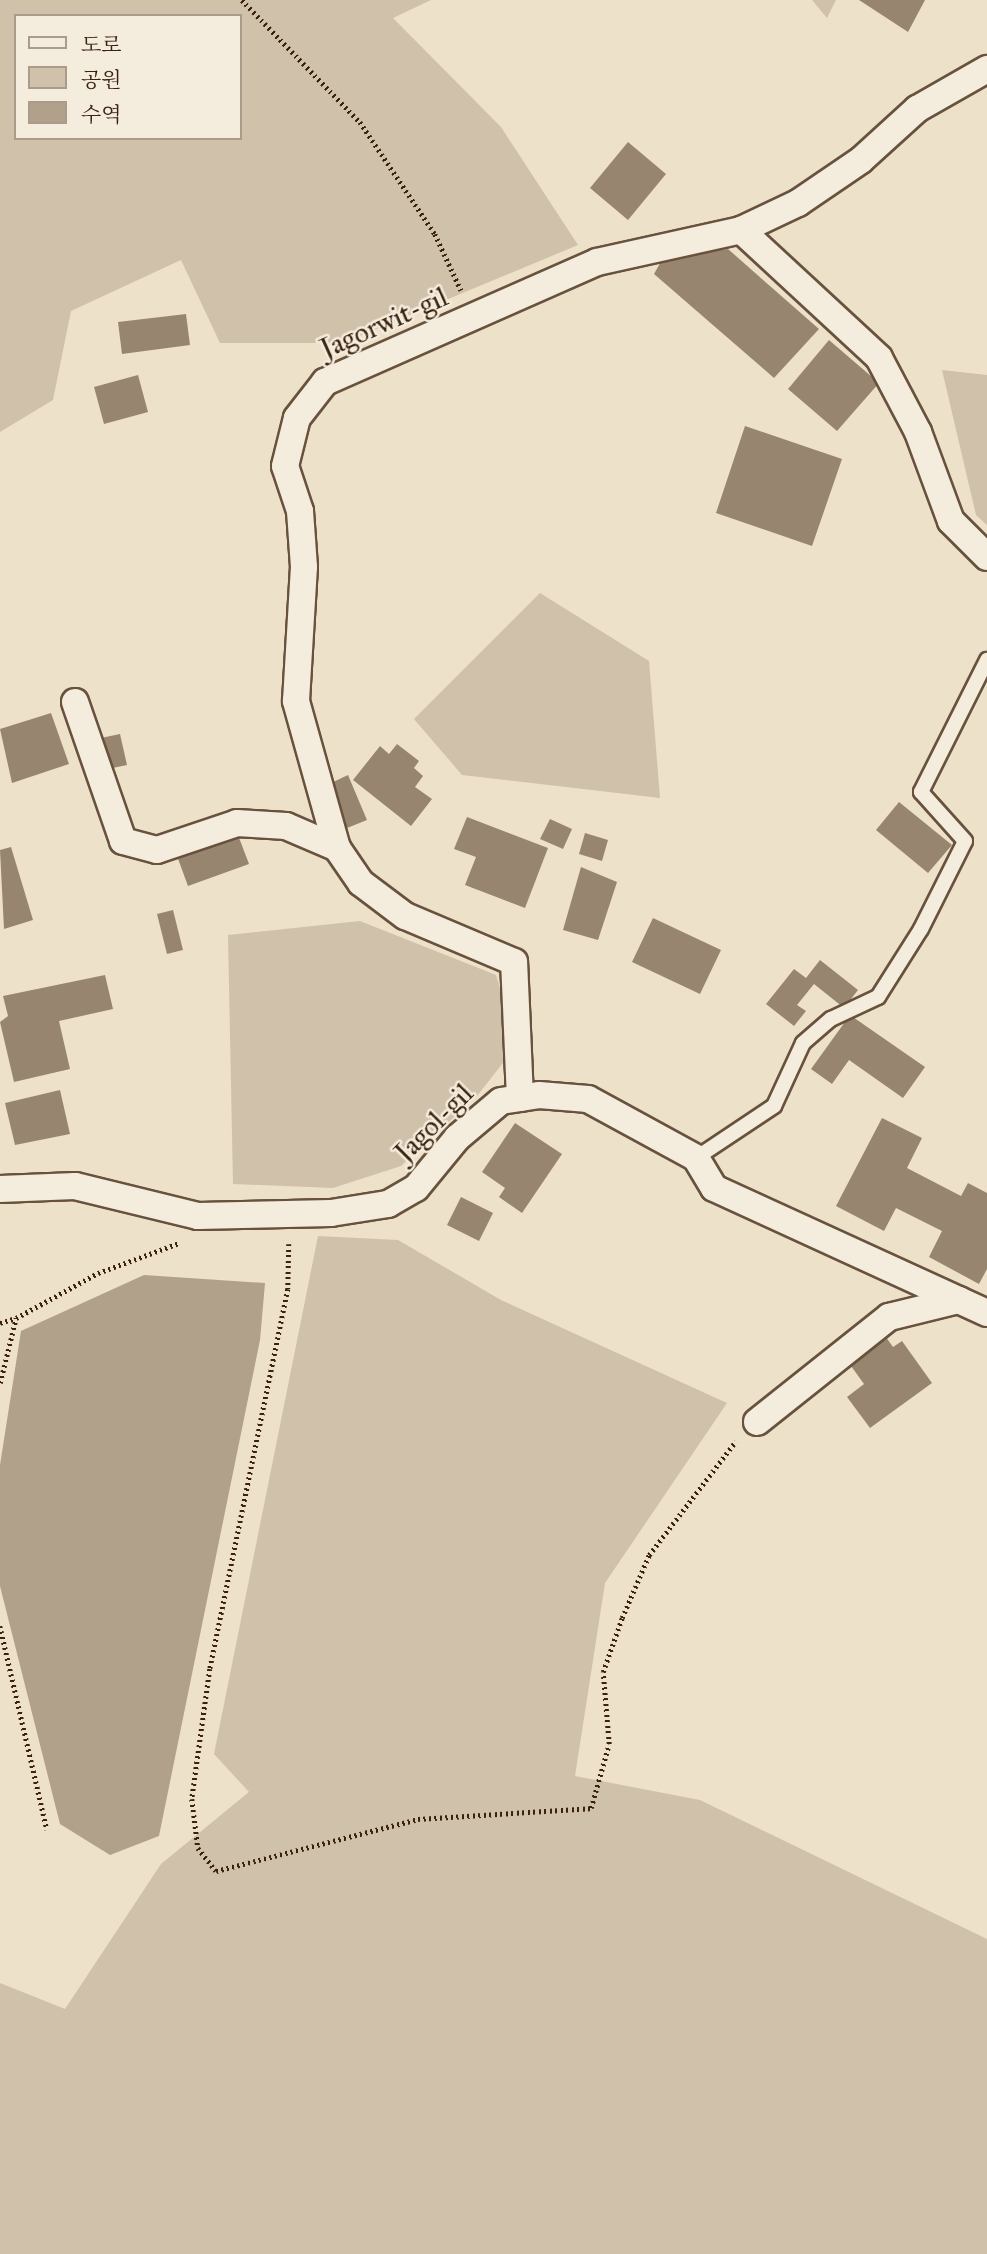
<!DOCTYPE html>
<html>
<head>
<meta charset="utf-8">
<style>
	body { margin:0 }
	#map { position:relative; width:987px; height:2254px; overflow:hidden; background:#eee1c9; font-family:"IM FELL Great Primer","Noto Serif KR",serif }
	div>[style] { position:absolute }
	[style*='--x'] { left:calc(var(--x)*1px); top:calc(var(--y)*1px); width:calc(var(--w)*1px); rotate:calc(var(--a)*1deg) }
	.green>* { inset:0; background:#d0c1aa }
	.water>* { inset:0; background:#b1a08a }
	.building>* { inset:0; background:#988570 }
	.path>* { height:4.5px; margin-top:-2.25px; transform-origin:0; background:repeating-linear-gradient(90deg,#3b2210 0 2px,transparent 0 5.5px) }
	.roads { filter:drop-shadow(2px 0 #68523e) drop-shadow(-2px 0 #68523e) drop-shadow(0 2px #68523e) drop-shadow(0 -2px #68523e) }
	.service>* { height:14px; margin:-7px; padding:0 7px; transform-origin:7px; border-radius:7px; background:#f4ecdc }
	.minor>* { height:26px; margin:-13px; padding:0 13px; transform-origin:13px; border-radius:13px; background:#f4ecdc }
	span { translate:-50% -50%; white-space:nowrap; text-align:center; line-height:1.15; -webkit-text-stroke:5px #f4ecdc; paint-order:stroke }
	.street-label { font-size:28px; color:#3b2210 }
	.legend { position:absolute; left:14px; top:14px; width:228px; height:126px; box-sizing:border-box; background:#f4ecdc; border:2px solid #aa9b8a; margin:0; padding:9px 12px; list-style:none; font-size:21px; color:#3b2210 }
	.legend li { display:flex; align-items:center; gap:14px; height:35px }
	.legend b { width:35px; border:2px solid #aa9b8a }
</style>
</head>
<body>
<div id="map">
	<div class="green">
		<i style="clip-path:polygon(evenodd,0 0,431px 0,393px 18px,501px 127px,578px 245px,343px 343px,220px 343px,181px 260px,71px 311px,53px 400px,0 432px,0 0,16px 16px,240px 16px,240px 138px,16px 138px,16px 16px)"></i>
		<i style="clip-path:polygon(812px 0,836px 0,827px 18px)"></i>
		<i style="clip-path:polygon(942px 370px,987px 375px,987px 525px,976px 515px)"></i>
		<i style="clip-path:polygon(540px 593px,649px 661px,660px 798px,462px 775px,414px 719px)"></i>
		<i style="clip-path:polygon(360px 921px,496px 975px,517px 1045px,477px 1096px,401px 1166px,333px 1188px,233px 1184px,228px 935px)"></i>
		<i style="clip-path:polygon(318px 1236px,398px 1240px,501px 1300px,727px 1403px,605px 1583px,575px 1776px,700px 1800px,987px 1939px,987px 2254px,0 2254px,0 1983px,65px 2009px,161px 1864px,249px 1792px,214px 1754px)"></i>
	</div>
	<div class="water">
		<i style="clip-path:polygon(144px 1275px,265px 1283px,260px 1340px,159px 1836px,110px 1855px,60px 1824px,0 1586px,0 1465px,21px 1331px)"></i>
	</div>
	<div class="building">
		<i style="clip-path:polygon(859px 0,925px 0,908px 32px)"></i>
		<i style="clip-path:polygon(628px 142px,666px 174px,628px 220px,590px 188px)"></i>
		<i style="clip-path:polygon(728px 249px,819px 329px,774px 378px,654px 274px,663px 258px)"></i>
		<i style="clip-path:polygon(186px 314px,190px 345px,122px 354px,118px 322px)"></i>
		<i style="clip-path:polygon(829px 340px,879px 383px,837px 431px,788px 389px)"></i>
		<i style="clip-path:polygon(138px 375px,148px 412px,104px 424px,94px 387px)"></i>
		<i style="clip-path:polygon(745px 426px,842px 459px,812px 546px,716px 513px)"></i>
		<i style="clip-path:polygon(51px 713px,69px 764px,12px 783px,0 729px)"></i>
		<i style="clip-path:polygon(120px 734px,127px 765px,108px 769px,101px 738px)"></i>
		<i style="clip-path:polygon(397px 744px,419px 761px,414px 768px,423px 776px,415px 787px,432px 799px,411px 826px,353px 780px,380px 746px,389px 754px)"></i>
		<i style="clip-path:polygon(348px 775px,367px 820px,347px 828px,329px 784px)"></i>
		<i style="clip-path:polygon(899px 802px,952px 845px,928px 873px,876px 830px)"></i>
		<i style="clip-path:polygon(467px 817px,548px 848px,525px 908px,465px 885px,476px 857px,454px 849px)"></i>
		<i style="clip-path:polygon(550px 819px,572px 829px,563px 849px,540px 839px)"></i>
		<i style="clip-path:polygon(585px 833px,608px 840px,602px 861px,579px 854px)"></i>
		<i style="clip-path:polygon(238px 835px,249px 864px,188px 886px,177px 856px)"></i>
		<i style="clip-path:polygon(11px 847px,33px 920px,4px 929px,0 850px)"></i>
		<i style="clip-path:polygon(581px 867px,617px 882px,598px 940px,563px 930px)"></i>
		<i style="clip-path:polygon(173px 910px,183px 950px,167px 954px,157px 914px)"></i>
		<i style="clip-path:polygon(653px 918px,721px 950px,700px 994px,632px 962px)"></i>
		<i style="clip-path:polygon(820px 960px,858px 990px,844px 1008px,814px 984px,797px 1005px,806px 1011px,794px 1026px,766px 1004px,794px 969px,806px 978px)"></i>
		<i style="clip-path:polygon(105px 975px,113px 1009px,59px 1021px,70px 1069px,14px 1082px,0 1022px,8px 1016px,3px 996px)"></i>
		<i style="clip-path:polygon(850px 1015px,925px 1067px,903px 1098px,849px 1060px,832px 1084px,811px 1069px)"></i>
		<i style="clip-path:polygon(60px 1090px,70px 1134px,15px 1145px,5px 1103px)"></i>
		<i style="clip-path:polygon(882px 1118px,922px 1138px,907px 1168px,961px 1196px,968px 1183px,987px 1193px,987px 1269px,979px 1284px,929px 1257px,942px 1231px,896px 1208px,884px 1231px,836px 1206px)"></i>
		<i style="clip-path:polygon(515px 1123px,562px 1154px,522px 1213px,499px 1197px,505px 1188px,482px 1172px)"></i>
		<i style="clip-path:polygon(461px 1197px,493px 1213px,479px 1241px,447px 1225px)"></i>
		<i style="clip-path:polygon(883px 1333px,893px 1347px,902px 1341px,932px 1383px,870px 1428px,847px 1397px,864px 1384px,846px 1359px)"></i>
	</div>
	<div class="path">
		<i style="--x:242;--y:0;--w:170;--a:46"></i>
		<i style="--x:360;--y:122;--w:135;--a:56.2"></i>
		<i style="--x:435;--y:234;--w:62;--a:65.1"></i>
		<i style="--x:289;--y:1244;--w:45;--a:91.3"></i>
		<i style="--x:288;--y:1289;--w:388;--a:101.6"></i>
		<i style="--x:210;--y:1669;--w:131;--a:97.9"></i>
		<i style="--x:192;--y:1799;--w:49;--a:83"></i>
		<i style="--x:198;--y:1848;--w:29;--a:52"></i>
		<i style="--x:216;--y:1871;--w:209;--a:-14.4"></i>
		<i style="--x:418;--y:1819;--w:173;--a:-3.6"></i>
		<i style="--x:591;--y:1808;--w:66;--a:-74.3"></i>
		<i style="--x:609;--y:1744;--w:72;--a:-94.8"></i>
		<i style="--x:603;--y:1672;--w:57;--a:-70.6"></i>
		<i style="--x:622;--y:1618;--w:69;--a:-66.8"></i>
		<i style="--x:649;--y:1555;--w:143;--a:-52.7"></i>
		<i style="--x:0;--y:1323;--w:16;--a:-18"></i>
		<i style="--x:0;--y:1383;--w:67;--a:-76.2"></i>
		<i style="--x:16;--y:1318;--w:94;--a:-28.8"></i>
		<i style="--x:98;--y:1273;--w:86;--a:-20.3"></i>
		<i style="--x:0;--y:1626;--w:209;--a:77"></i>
	</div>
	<div class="roads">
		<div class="service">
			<i style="--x:696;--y:1158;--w:94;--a:-33.7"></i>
			<i style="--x:774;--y:1106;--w:69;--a:-65.3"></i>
			<i style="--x:803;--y:1043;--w:37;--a:-41"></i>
			<i style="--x:831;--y:1019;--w:52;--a:-25.1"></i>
			<i style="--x:878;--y:997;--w:80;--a:-57.7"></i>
			<i style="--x:921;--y:929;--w:98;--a:-63.4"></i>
			<i style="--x:965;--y:841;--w:66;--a:-131.9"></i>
			<i style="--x:921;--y:792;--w:148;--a:-63.4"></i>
		</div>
		<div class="minor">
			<i style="--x:741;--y:230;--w:188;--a:42.8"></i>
			<i style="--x:879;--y:358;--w:84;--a:62.2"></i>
			<i style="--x:918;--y:432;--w:95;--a:69.7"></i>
			<i style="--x:951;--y:521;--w:51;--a:45"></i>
			<i style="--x:75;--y:702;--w:147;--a:70.9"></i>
			<i style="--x:123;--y:841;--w:35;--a:15"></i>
			<i style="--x:157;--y:850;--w:84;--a:-18.6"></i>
			<i style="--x:237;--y:823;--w:49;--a:3.5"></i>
			<i style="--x:286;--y:826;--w:56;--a:23.3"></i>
			<i style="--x:520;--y:1098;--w:136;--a:-92.5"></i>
			<i style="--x:514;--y:962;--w:118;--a:-157.1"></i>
			<i style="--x:405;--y:916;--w:55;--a:-143.1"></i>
			<i style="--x:361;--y:883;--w:42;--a:-124.4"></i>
			<i style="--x:337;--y:848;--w:153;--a:-105.6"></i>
			<i style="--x:296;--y:701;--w:134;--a:-86.6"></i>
			<i style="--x:304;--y:567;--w:56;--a:-94.1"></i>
			<i style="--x:300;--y:511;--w:47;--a:-108.4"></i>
			<i style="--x:285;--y:466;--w:49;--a:-76"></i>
			<i style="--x:297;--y:418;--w:46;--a:-52.1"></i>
			<i style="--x:325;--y:382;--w:297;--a:-23.8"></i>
			<i style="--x:597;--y:262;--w:148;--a:-12.5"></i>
			<i style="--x:741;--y:230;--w:63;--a:-25.3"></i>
			<i style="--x:798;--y:203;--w:76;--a:-34.3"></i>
			<i style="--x:861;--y:160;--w:76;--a:-42.3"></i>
			<i style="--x:917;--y:109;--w:81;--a:-29.7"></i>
			<i style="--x:0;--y:1189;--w:75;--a:-2.3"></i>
			<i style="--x:75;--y:1186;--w:127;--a:13.7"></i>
			<i style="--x:198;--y:1216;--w:133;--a:-1.3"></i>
			<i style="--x:331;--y:1213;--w:58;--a:-9"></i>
			<i style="--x:388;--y:1204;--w:32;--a:-30"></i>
			<i style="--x:416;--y:1188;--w:65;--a:-50.6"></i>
			<i style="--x:457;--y:1138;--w:57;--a:-40.1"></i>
			<i style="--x:501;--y:1101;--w:38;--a:-9"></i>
			<i style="--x:539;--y:1095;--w:49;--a:4.7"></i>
			<i style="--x:588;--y:1099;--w:123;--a:28.6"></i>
			<i style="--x:696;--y:1158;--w:35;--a:59"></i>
			<i style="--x:714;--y:1188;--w:300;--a:24.6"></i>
			<i style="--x:757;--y:1422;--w:169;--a:-38.5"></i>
			<i style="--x:889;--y:1317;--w:72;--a:-13.7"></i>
		</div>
	</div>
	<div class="street-label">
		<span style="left:384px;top:323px;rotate:-24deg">Jagorwit-gil</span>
		<span style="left:434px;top:1123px;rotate:-45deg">Jagol-gil</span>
	</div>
	<ul class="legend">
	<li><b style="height:9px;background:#f4ecdc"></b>도로</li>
	<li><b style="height:19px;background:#d0c1aa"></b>공원</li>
	<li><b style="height:19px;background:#b1a08a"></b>수역</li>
	</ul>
</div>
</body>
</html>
